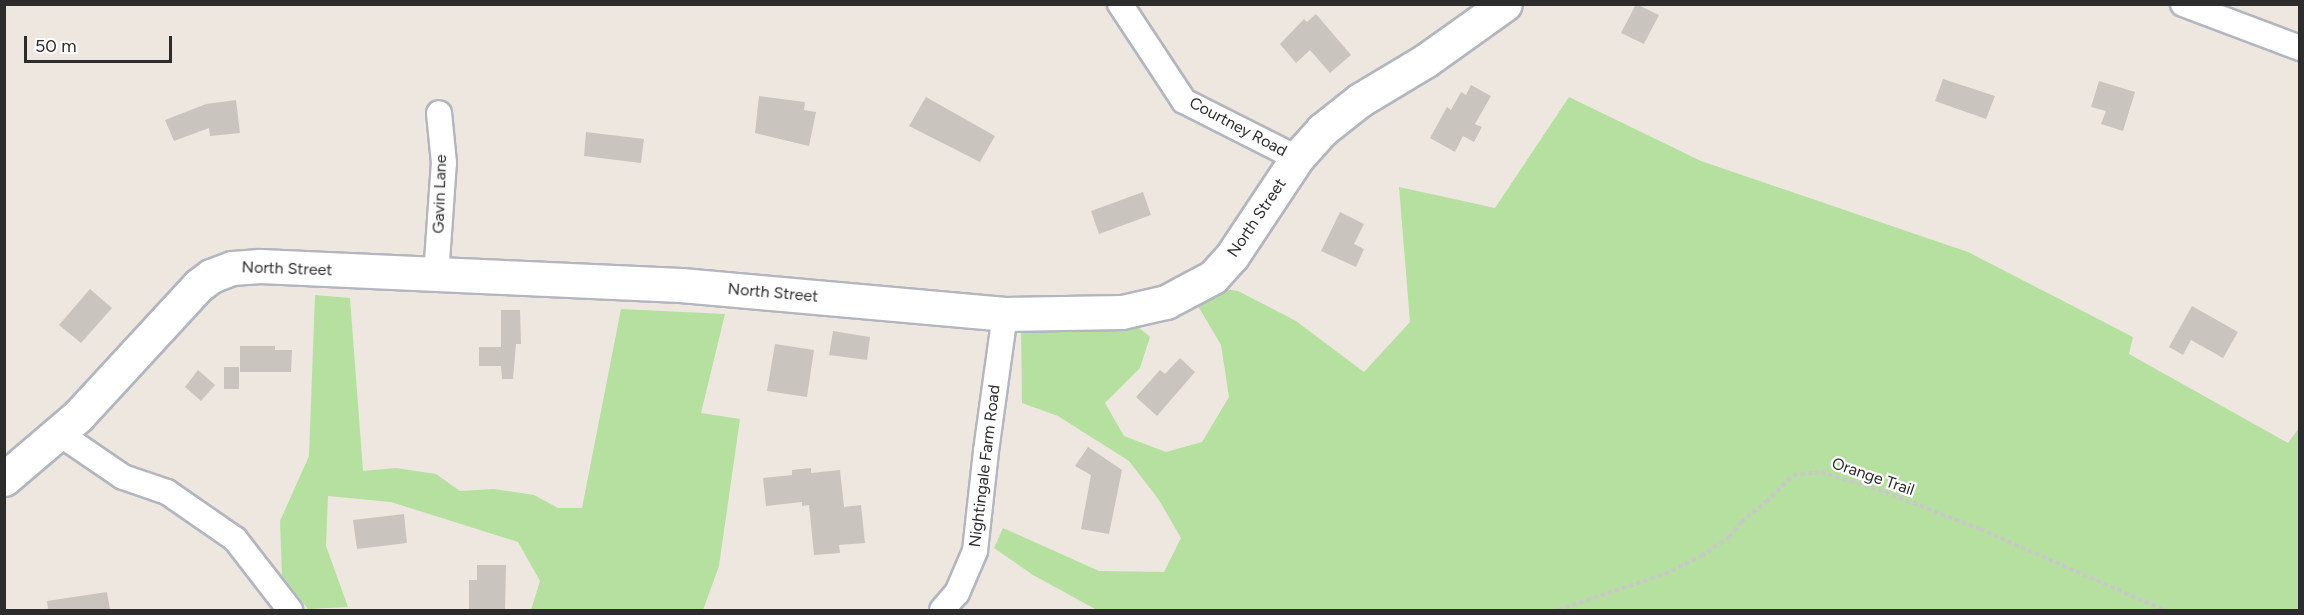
<!DOCTYPE html>
<html>
<head>
<meta charset="utf-8">
<style>
	body { margin:0 }
	#map { position:relative; width:2304px; height:615px; overflow:hidden; background:#ede7e0; font-family:Figtree,sans-serif }
	div>[style] { position:absolute }
	[style*='--x'] { left:calc(var(--x)*1px); top:calc(var(--y)*1px); width:calc(var(--w)*1px); rotate:calc(var(--a)*1deg) }
	.green>* { inset:0; background:#b5e09f }
	.building>* { inset:0; background:#c9c5be }
	.path>* { height:4px; margin-top:-2px; transform-origin:0; background:repeating-linear-gradient(90deg,#c8c8c8 0 4.5px,transparent 0 7.5px) }
	.roads { filter:drop-shadow(2px 0 #b3b5bf) drop-shadow(-2px 0 #b3b5bf) drop-shadow(0 2px #b3b5bf) drop-shadow(0 -2px #b3b5bf) }
	.street>* { height:24px; margin:-12px; padding:0 12px; transform-origin:12px; border-radius:12px; background:#fff }
	.secondary>* { height:33px; margin:-16.5px; padding:0 16.5px; transform-origin:16.5px; border-radius:16.5px; background:#fff }
	span { translate:-50% -50%; white-space:nowrap; text-align:center; line-height:1.15; -webkit-text-stroke:4.5px #fff; paint-order:stroke }
	.street-label { font-size:16px; color:#2c2c2c }
	.frame { position:absolute; inset:0; border:6px solid #2c2c2c; pointer-events:none }
	.scale { position:absolute; left:24px; top:36px; width:148px; height:27px; box-sizing:border-box; border:3px solid #2c2c2c; border-top:0; padding-left:8px; font-size:18px; line-height:21px; white-space:nowrap; color:#2c2c2c; -webkit-text-stroke:4px #fff; paint-order:stroke }
</style>
</head>
<body>
<div id="map">
	<div class="green">
		<i style="clip-path:polygon(1569px 97px,1701px 161px,1968px 252px,2133px 337px,2129px 354px,2288px 443px,2299px 428px,2299px 610px,1097px 610px,1033px 575px,994px 548px,1003px 528px,1099px 571px,1164px 572px,1181px 538px,1159px 500px,1129px 461px,1058px 416px,1022px 403px,1021px 326px,1130px 320px,1150px 337px,1140px 368px,1105px 403px,1124px 436px,1166px 452px,1202px 442px,1229px 397px,1221px 345px,1198px 306px,1212px 287px,1238px 291px,1296px 321px,1364px 372px,1410px 322px,1399px 187px,1495px 208px)"></i>
		<i style="clip-path:polygon(315px 295px,350px 298px,363px 471px,396px 468px,436px 474px,460px 491px,494px 489px,534px 495px,558px 508px,582px 508px,621px 309px,725px 314px,701px 413px,740px 419px,719px 566px,703px 610px,531px 610px,540px 581px,518px 542px,391px 502px,328px 496px,326px 546px,348px 607px,308px 609px,282px 575px,280px 521px,309px 456px)"></i>
	</div>
	<div class="building">
		<i style="clip-path:polygon(1636px 4px,1659px 15px,1644px 44px,1621px 33px)"></i>
		<i style="clip-path:polygon(1316px 14px,1351px 55px,1330px 73px,1310px 50px,1296px 63px,1280px 44px,1304px 19px,1307px 22px)"></i>
		<i style="clip-path:polygon(1943px 79px,1995px 96px,1986px 119px,1935px 101px)"></i>
		<i style="clip-path:polygon(2099px 81px,2135px 92px,2123px 131px,2101px 124px,2106px 111px,2091px 107px)"></i>
		<i style="clip-path:polygon(1471px 85px,1491px 96px,1475px 124px,1482px 127px,1474px 142px,1463px 136px,1455px 152px,1430px 138px,1447px 107px,1451px 110px,1461px 92px,1466px 95px)"></i>
		<i style="clip-path:polygon(759px 96px,805px 102px,804px 110px,816px 112px,809px 146px,755px 133px)"></i>
		<i style="clip-path:polygon(926px 97px,995px 136px,980px 162px,909px 126px)"></i>
		<i style="clip-path:polygon(236px 100px,240px 133px,210px 136px,209px 128px,174px 141px,165px 120px,206px 104px)"></i>
		<i style="clip-path:polygon(586px 132px,644px 139px,641px 163px,584px 156px)"></i>
		<i style="clip-path:polygon(1143px 192px,1151px 215px,1099px 234px,1091px 211px)"></i>
		<i style="clip-path:polygon(1340px 212px,1364px 224px,1354px 244px,1364px 249px,1356px 267px,1321px 251px)"></i>
		<i style="clip-path:polygon(90px 289px,112px 308px,81px 343px,59px 325px)"></i>
		<i style="clip-path:polygon(2192px 306px,2238px 332px,2223px 358px,2191px 340px,2183px 355px,2169px 347px)"></i>
		<i style="clip-path:polygon(501px 310px,520px 310px,521px 344px,516px 344px,513px 379px,502px 379px,501px 366px,479px 366px,479px 347px,501px 347px)"></i>
		<i style="clip-path:polygon(833px 331px,870px 337px,867px 360px,829px 355px)"></i>
		<i style="clip-path:polygon(775px 344px,814px 350px,807px 397px,767px 391px)"></i>
		<i style="clip-path:polygon(240px 346px,275px 346px,275px 350px,292px 350px,291px 372px,240px 372px)"></i>
		<i style="clip-path:polygon(1180px 358px,1195px 372px,1157px 416px,1136px 397px,1160px 370px,1165px 374px)"></i>
		<i style="clip-path:polygon(224px 367px,239px 367px,239px 389px,224px 389px)"></i>
		<i style="clip-path:polygon(198px 370px,215px 385px,201px 401px,185px 387px)"></i>
		<i style="clip-path:polygon(1088px 447px,1122px 470px,1109px 534px,1081px 529px,1091px 475px,1075px 466px)"></i>
		<i style="clip-path:polygon(811px 468px,811px 473px,840px 470px,844px 507px,861px 505px,865px 543px,839px 545px,840px 553px,814px 555px,809px 505px,802px 506px,802px 502px,766px 506px,763px 478px,792px 475px,792px 470px)"></i>
		<i style="clip-path:polygon(404px 514px,407px 543px,357px 549px,353px 520px)"></i>
		<i style="clip-path:polygon(477px 565px,506px 565px,505px 610px,469px 610px,469px 580px,477px 580px)"></i>
		<i style="clip-path:polygon(107px 592px,110px 610px,48px 610px,47px 601px)"></i>
	</div>
	<div class="path">
		<i style="--x:1558;--y:610;--w:113;--a:-18.6"></i>
		<i style="--x:1665;--y:574;--w:40;--a:-26.6"></i>
		<i style="--x:1701;--y:556;--w:34;--a:-34"></i>
		<i style="--x:1729;--y:537;--w:19;--a:-51"></i>
		<i style="--x:1741;--y:522;--w:32;--a:-39"></i>
		<i style="--x:1766;--y:502;--w:38;--a:-45"></i>
		<i style="--x:1793;--y:475;--w:28;--a:-6"></i>
		<i style="--x:1821;--y:472;--w:67;--a:17.4"></i>
		<i style="--x:1885;--y:492;--w:102;--a:21.3"></i>
		<i style="--x:1980;--y:529;--w:201;--a:23.8"></i>
	</div>
	<div class="roads">
		<div class="street">
			<i style="--x:1120;--y:4;--w:116;--a:56.6"></i>
			<i style="--x:1184;--y:101;--w:127;--a:26.8"></i>
			<i style="--x:2183;--y:4;--w:125;--a:20.6"></i>
			<i style="--x:436;--y:276;--w:113;--a:-86"></i>
			<i style="--x:444;--y:163;--w:50;--a:-95.7"></i>
			<i style="--x:60;--y:434;--w:76;--a:34.3"></i>
			<i style="--x:123;--y:477;--w:46;--a:18.8"></i>
			<i style="--x:167;--y:492;--w:83;--a:34.7"></i>
			<i style="--x:235;--y:539;--w:90;--a:52.2"></i>
			<i style="--x:942;--y:610;--w:23;--a:-49"></i>
			<i style="--x:957;--y:593;--w:46;--a:-66.8"></i>
			<i style="--x:975;--y:551;--w:101;--a:-83.7"></i>
			<i style="--x:986;--y:451;--w:138;--a:-82.1"></i>
		</div>
		<div class="secondary">
			<i style="--x:4;--y:479;--w:97;--a:-40.4"></i>
			<i style="--x:78;--y:416;--w:178;--a:-47.3"></i>
			<i style="--x:199;--y:285;--w:15;--a:-37"></i>
			<i style="--x:211;--y:276;--w:22;--a:-21"></i>
			<i style="--x:232;--y:268;--w:28;--a:-4"></i>
			<i style="--x:260;--y:266;--w:421;--a:2.6"></i>
			<i style="--x:681;--y:285;--w:325;--a:5.1"></i>
			<i style="--x:1005;--y:314;--w:117;--a:-1"></i>
			<i style="--x:1122;--y:312;--w:45;--a:-12.8"></i>
			<i style="--x:1166;--y:302;--w:53;--a:-28"></i>
			<i style="--x:1213;--y:277;--w:28;--a:-48"></i>
			<i style="--x:1232;--y:256;--w:118;--a:-56.4"></i>
			<i style="--x:1297;--y:158;--w:38;--a:-48"></i>
			<i style="--x:1322;--y:130;--w:48;--a:-38.3"></i>
			<i style="--x:1360;--y:100;--w:76;--a:-31"></i>
			<i style="--x:1425;--y:61;--w:98;--a:-35.5"></i>
		</div>
	</div>
	<div class="street-label">
		<span style="left:1238px;top:127px;rotate:28deg">Courtney Road</span>
		<span style="left:440px;top:194px;rotate:-88deg">Gavin Lane</span>
		<span style="left:1257px;top:218px;rotate:-56deg">North Street</span>
		<span style="left:287px;top:269px;rotate:2deg">North Street</span>
		<span style="left:773px;top:293px;rotate:5deg">North Street</span>
		<span style="left:985px;top:466px;rotate:-83deg">Nightingale Farm Road</span>
		<span style="left:1873px;top:477px;rotate:19deg">Orange Trail</span>
	</div>
	<div class="frame"></div>
	<div class="scale">50 m</div>
</div>
</body>
</html>
